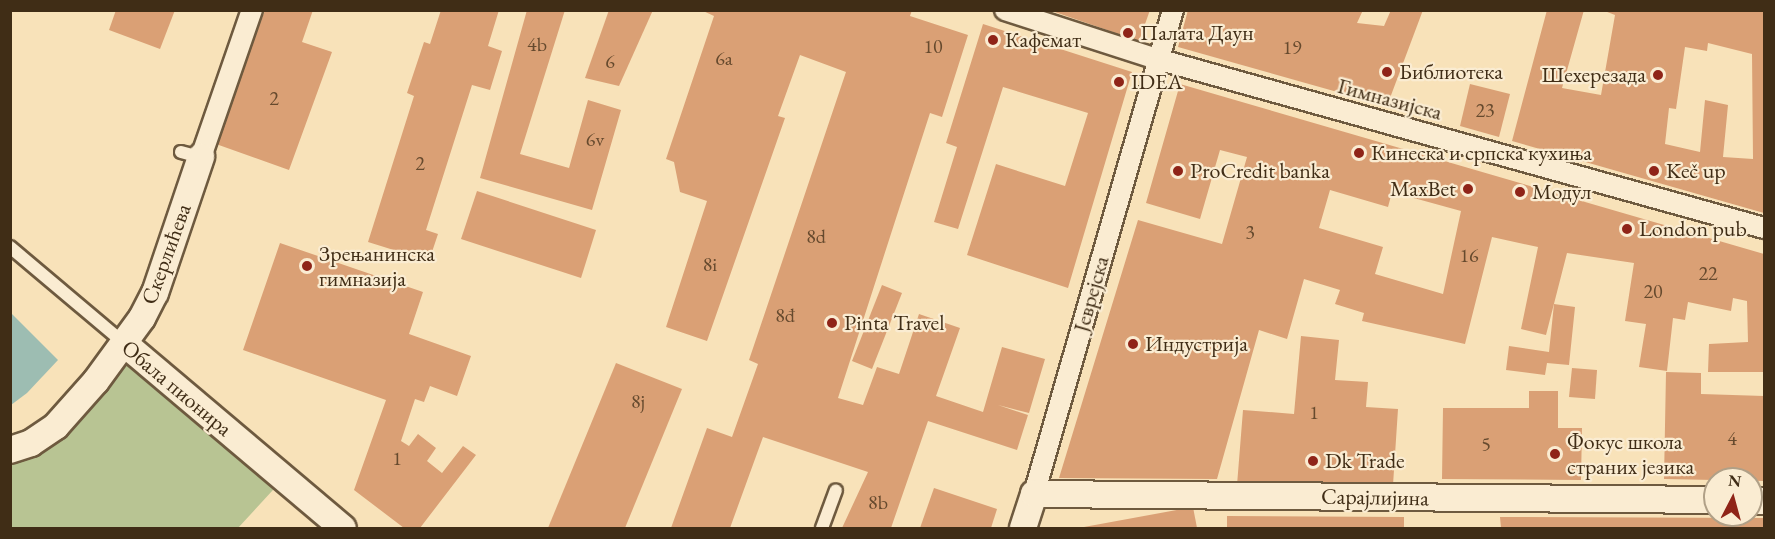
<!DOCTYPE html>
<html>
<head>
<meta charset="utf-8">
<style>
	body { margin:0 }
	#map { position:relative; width:1775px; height:539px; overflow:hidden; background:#f8e2b9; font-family:"EB Garamond",serif }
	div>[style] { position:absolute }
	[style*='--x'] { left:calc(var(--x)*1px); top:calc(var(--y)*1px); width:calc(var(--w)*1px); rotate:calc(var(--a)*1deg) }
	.green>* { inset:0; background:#b8c493 }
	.water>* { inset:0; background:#9dbdb2 }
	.building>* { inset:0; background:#daa075 }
	.roads { filter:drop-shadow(2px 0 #6e5a3f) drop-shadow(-2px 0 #6e5a3f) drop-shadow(0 2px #6e5a3f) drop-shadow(0 -2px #6e5a3f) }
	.service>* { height:12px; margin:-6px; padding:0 6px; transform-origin:6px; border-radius:6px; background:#faecd2 }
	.pedestrian>* { height:20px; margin:-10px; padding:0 10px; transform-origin:10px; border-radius:10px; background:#faecd2 }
	.minor>* { height:26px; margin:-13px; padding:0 13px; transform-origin:13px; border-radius:13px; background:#faecd2 }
	.dots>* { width:16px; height:16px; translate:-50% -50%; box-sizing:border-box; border:3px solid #faecd2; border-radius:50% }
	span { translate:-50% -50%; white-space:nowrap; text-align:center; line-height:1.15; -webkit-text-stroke:4.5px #faecd2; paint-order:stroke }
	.number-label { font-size:20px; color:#664a2e }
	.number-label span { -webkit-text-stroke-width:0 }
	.poi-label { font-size:22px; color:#402d16 }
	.left { translate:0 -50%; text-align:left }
	.right { translate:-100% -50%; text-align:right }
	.street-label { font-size:22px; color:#402d16 }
	.frame { position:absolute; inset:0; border:12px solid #402d16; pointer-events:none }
	.north { position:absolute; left:1703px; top:467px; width:60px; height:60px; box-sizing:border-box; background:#faecd2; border:2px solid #b0a087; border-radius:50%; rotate:6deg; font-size:16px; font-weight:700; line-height:24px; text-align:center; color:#402d16 }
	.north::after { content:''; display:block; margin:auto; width:21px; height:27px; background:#8f2418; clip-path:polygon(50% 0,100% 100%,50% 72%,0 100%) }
</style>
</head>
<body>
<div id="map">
	<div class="green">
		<i style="clip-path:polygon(125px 344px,284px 478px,238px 528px,11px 528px,11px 450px,17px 448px)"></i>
	</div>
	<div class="water">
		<i style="clip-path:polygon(10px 312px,58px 360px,27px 393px,11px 405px)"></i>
	</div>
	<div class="building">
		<i style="clip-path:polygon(116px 10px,175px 10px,160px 49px,109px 30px)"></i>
		<i style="clip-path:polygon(265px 10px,313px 10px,302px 42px,332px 52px,289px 170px,216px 144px)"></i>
		<i style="clip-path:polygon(441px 10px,499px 10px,488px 46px,502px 51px,490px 90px,472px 85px,426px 230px,438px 234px,429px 261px,368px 242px,414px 96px,407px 93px,424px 42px,430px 44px)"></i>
		<i style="clip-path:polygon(527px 10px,565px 10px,520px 154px,569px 168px,588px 100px,621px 110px,592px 210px,480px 178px)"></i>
		<i style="clip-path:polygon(609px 10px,653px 10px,619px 86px,585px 78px)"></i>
		<i style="clip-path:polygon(701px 10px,912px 10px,910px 16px,968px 35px,942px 117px,930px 113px,838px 398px,863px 405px,877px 367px,899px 374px,919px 314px,960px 328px,936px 396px,983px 412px,1002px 347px,1045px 359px,1029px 413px,998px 405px,1028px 415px,1017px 450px,928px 421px,891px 528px,842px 528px,868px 472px,763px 437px,730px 528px,671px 528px,707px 428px,732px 437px,758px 364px,749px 360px,846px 72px,800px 55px,778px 116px,785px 118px,707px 341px,666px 327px,707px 201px,680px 192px,674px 162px,666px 159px,714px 16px)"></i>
		<i style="clip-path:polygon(1049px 10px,1150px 10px,1139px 41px)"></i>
		<i style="clip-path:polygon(1188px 10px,1363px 10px,1357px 23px,1384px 26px,1391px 10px,1423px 10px,1387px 106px,1178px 47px)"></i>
		<i style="clip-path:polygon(evenodd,1547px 10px,1584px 10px,1562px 88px,1601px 95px,1615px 15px,1602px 10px,1764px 10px,1764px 213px,1512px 141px,1547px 10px,1708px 43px,1752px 54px,1753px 159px,1723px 157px,1728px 105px,1705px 100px,1700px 152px,1665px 144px,1669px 108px,1676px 109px,1685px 47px,1707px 51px,1708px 43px)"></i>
		<i style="clip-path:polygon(983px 24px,1132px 72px,1068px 288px,967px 255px,996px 164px,1065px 186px,1088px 113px,1003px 87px,958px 229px,934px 222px,957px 147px,946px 143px)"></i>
		<i style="clip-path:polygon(evenodd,1180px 84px,1764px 254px,1764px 372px,1708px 372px,1709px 344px,1748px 342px,1747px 301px,1733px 298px,1731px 311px,1688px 302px,1685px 320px,1673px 318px,1667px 371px,1639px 367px,1646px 324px,1625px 321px,1634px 263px,1567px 253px,1546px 335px,1521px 329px,1538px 247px,1492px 237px,1465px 344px,1362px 321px,1364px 313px,1335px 304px,1340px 290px,1304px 279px,1287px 339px,1259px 330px,1217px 479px,1059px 478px,1138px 220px,1222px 244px,1247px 157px,1220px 150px,1200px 219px,1146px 203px,1180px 84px,1330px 190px,1388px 207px,1392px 192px,1461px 211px,1443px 294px,1375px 274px,1383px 247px,1319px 228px,1330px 190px)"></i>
		<i style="clip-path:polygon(1470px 84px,1510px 94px,1499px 137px,1460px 126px)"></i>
		<i style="clip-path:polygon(477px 191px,596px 230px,581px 278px,461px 239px)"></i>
		<i style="clip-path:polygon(280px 243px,423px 292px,409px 334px,471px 356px,457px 396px,430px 386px,424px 402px,415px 399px,401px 441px,409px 446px,418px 434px,436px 448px,427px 461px,442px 473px,463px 446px,476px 455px,420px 528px,404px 528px,354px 490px,386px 400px,243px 350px)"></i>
		<i style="clip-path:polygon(882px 285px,902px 293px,872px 369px,852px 361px)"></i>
		<i style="clip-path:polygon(1554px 304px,1575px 307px,1569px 365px,1547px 363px,1545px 375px,1506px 370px,1509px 346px,1549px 352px)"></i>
		<i style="clip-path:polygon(1301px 336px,1339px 340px,1335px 380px,1368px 382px,1366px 407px,1398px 409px,1393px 485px,1237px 485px,1243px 410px,1294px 414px)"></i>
		<i style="clip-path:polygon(616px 363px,682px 389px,625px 528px,548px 528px)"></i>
		<i style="clip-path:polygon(1572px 368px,1597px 370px,1595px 399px,1569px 397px)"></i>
		<i style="clip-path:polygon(1666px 372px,1701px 373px,1701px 394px,1764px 396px,1764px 481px,1664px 479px)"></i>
		<i style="clip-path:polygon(1529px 391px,1558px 391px,1558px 428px,1582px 428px,1581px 480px,1442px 479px,1443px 408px,1529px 408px)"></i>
		<i style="clip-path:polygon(934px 488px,997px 509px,991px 528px,920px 528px)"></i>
		<i style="clip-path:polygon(1193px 507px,1197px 528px,1084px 528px,1084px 527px)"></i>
		<i style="clip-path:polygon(1227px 516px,1404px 517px,1404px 528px,1227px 528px)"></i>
		<i style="clip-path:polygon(1500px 517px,1764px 518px,1764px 528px,1501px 528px)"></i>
	</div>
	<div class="roads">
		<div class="service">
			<i style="--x:181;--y:152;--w:23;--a:15"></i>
			<i style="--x:10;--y:247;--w:150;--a:40.1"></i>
			<i style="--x:822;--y:528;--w:40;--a:-69.8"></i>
		</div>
		<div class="pedestrian">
			<i style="--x:1005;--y:10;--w:160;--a:17.9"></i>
			<i style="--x:1157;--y:59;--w:630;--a:15.56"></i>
			<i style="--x:201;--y:157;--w:156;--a:-70.9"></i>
			<i style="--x:1034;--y:494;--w:504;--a:-73.98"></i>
		</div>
		<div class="minor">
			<i style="--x:125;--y:344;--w:285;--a:40.2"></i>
			<i style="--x:10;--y:450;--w:22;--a:-18"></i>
			<i style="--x:31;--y:443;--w:30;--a:-34"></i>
			<i style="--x:56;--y:426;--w:60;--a:-48.4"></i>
			<i style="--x:96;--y:381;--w:78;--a:-53.9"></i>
			<i style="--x:142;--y:318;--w:28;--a:-63"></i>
			<i style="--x:155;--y:293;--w:144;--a:-71.3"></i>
			<i style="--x:1751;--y:501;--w:13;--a:0"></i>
			<i style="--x:1023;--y:528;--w:36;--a:-72"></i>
			<i style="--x:1034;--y:494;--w:681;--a:0.5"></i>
		</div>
	</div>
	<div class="dots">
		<i style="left:1128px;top:33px;background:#8f2418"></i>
		<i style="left:993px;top:40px;background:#8f2418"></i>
		<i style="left:1387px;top:72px;background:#8f2418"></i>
		<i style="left:1658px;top:75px;background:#8f2418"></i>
		<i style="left:1119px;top:82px;background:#8f2418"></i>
		<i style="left:1359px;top:153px;background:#8f2418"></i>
		<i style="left:1178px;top:171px;background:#8f2418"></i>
		<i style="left:1654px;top:171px;background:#8f2418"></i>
		<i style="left:1468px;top:189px;background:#8f2418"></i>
		<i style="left:1520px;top:192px;background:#8f2418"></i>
		<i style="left:1627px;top:229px;background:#8f2418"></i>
		<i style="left:307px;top:266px;background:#8f2418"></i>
		<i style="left:832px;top:323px;background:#8f2418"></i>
		<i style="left:1133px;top:344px;background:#8f2418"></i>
		<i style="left:1555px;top:454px;background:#8f2418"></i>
		<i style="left:1313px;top:461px;background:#8f2418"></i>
	</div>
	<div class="number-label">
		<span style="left:537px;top:44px">4b</span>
		<span style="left:933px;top:46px">10</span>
		<span style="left:1292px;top:47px">19</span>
		<span style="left:724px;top:58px">6a</span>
		<span style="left:610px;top:61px">6</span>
		<span style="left:274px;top:98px">2</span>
		<span style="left:1485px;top:110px">23</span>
		<span style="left:595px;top:139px">6v</span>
		<span style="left:420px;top:163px">2</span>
		<span style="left:1250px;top:232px">3</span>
		<span style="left:816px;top:236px">8d</span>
		<span style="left:1469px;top:255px">16</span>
		<span style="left:710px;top:264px">8i</span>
		<span style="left:1708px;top:273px">22</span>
		<span style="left:1653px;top:291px">20</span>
		<span style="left:785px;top:315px">8đ</span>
		<span style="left:638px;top:401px">8j</span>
		<span style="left:1314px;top:412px">1</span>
		<span style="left:1732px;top:438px">4</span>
		<span style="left:1486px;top:444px">5</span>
		<span style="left:397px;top:458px">1</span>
		<span style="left:878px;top:502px">8b</span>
	</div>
	<div class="poi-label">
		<span class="left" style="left:1140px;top:33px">Палата Даун</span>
		<span class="left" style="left:1005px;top:40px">Кафемат</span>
		<span class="left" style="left:1399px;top:72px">Библиотека</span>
		<span class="right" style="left:1646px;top:75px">Шехерезада</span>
		<span class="left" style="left:1131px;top:82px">IDEA</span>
		<span class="left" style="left:1371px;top:153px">Кинеска и српска кухиња</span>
		<span class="left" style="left:1190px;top:171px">ProCredit banka</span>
		<span class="left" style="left:1666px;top:171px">Keč up</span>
		<span class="right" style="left:1456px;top:189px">MaxBet</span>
		<span class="left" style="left:1532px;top:192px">Модул</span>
		<span class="left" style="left:1639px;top:229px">London pub</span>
		<span class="left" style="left:319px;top:266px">Зрењанинска<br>гимназија</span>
		<span class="left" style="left:844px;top:323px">Pinta Travel</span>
		<span class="left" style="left:1145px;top:344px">Индустрија</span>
		<span class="left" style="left:1567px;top:454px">Фокус школа<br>страних језика</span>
		<span class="left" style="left:1325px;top:461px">Dk Trade</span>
	</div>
	<div class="street-label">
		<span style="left:1390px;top:99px;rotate:15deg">Гимназијска</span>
		<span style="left:166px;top:254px;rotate:-70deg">Скерлићева</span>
		<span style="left:1091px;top:294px;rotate:-74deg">Јеврејска</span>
		<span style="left:177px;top:388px;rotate:40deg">Обала пионира</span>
		<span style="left:1375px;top:497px;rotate:1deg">Сарајлијина</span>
	</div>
	<div class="frame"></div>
	<div class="north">N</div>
</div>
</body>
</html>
